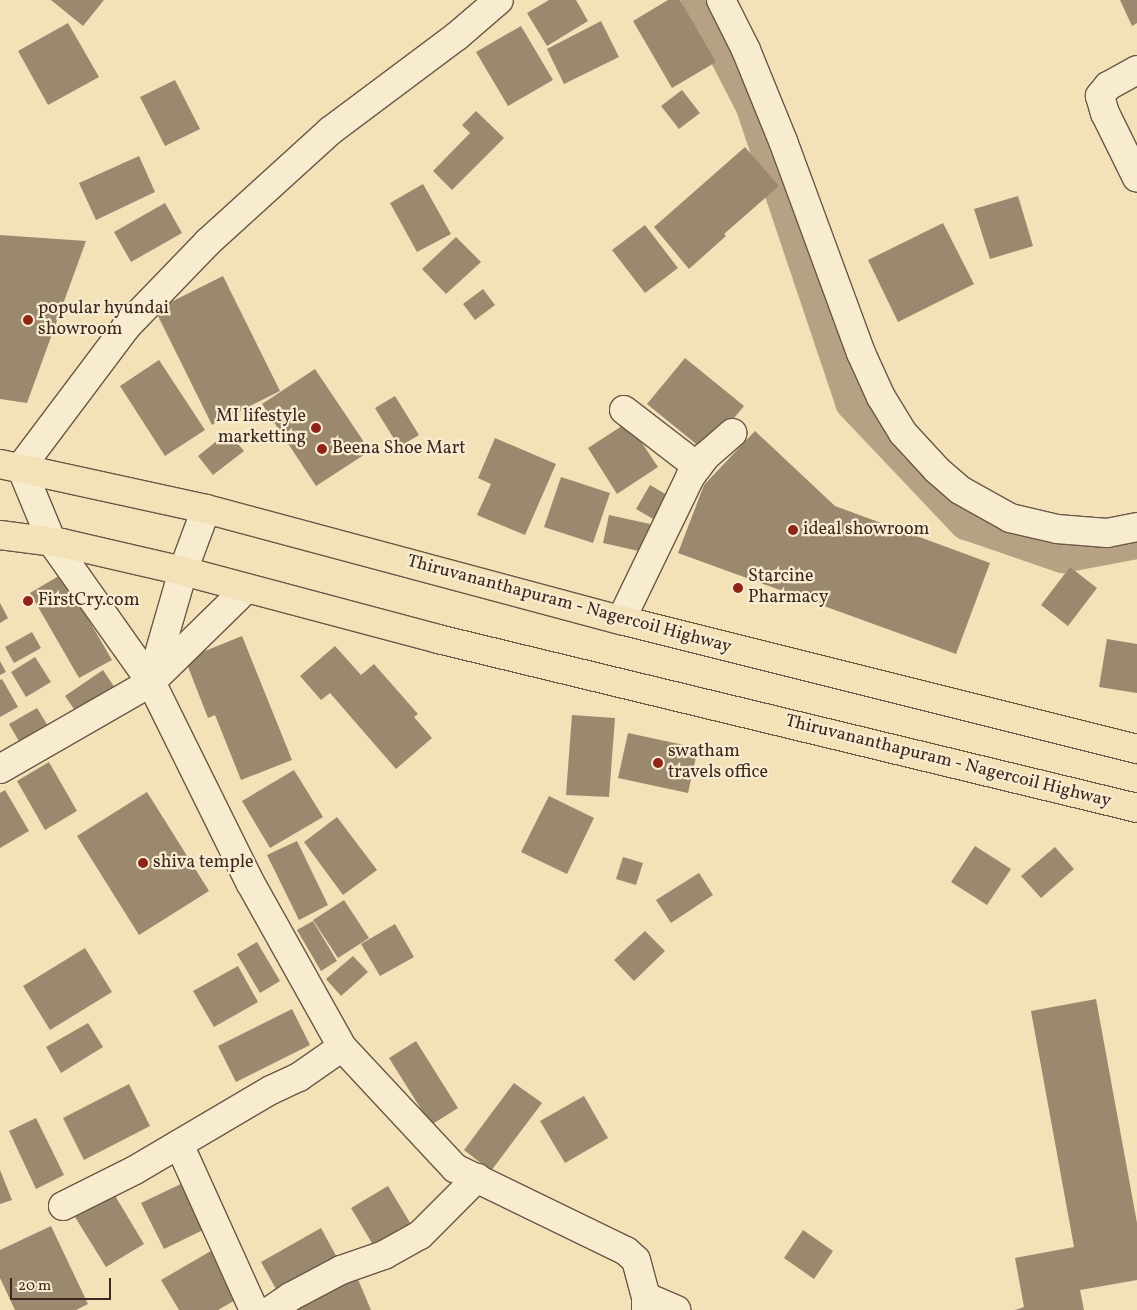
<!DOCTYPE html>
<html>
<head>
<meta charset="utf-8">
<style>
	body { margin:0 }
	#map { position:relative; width:1137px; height:1310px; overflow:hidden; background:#f3e1b7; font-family:Vollkorn,serif }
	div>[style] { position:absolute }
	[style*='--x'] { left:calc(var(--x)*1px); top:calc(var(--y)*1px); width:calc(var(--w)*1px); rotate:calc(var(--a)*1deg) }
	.canal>* { height:35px; margin:-17.5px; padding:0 17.5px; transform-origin:17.5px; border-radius:17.5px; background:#b5a284 }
	.building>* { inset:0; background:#9b896f }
	.roads { filter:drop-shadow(1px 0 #6a5746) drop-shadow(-1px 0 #6a5746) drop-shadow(0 1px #6a5746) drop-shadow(0 -1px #6a5746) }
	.minor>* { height:28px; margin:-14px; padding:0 14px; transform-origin:14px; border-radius:14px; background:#f7ecd0 }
	.major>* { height:28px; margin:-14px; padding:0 14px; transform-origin:14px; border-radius:14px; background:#f3e1b7 }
	.dots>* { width:14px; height:14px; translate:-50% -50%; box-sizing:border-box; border:2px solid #f7ecd0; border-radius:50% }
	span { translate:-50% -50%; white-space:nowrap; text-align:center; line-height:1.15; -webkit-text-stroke:4.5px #f7ecd0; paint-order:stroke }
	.poi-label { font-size:18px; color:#3c2920 }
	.left { translate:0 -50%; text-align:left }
	.right { translate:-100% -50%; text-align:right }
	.street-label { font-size:18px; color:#3c2920 }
	.scale { position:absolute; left:10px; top:1278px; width:101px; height:22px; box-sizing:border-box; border:2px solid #3c2920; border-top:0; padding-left:6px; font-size:15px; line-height:18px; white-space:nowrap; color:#3c2920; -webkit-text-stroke:4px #f7ecd0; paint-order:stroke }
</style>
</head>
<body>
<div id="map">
	<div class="canal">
		<i style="--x:698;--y:0;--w:117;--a:62.6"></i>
		<i style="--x:752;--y:104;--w:314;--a:71.4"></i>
		<i style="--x:852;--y:402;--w:166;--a:46.5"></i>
		<i style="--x:966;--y:522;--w:102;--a:19"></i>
		<i style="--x:1062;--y:555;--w:76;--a:-10.6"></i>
	</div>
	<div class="building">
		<i style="clip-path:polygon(51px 0,104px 0,83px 26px)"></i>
		<i style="clip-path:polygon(549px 0,576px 0,588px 21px,547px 46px,527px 13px)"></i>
		<i style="clip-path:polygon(668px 0,680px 0,716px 62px,672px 88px,633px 21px)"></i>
		<i style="clip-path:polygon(1120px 0,1137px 0,1137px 23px,1132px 26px)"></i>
		<i style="clip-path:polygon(601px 21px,619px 57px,564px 84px,547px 49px)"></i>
		<i style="clip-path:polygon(68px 23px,99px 77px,48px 105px,18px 51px)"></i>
		<i style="clip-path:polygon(521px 26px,553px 80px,508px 106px,476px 52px)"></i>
		<i style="clip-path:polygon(175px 80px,200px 129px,165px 146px,140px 97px)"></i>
		<i style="clip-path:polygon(682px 90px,700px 113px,679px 129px,661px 106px)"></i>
		<i style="clip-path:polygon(476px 111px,504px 138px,452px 190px,433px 171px,470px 133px,462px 125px)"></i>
		<i style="clip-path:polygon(745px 147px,779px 186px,724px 234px,726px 236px,689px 269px,654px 227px)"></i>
		<i style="clip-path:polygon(139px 156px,155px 192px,96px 220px,79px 183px)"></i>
		<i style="clip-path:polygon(423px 184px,451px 234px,417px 252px,390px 203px)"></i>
		<i style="clip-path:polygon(1018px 196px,1033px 246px,990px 259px,974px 209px)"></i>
		<i style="clip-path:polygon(165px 203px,182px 233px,131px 262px,114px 232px)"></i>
		<i style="clip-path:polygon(943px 223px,974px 284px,898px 322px,868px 260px)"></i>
		<i style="clip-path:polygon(645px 225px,678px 268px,645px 293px,612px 250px)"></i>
		<i style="clip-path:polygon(0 235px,86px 241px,27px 403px,0 399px)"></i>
		<i style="clip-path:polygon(456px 237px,481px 262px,446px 294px,422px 269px)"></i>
		<i style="clip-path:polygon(223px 276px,280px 391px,212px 425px,155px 310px)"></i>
		<i style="clip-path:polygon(483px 289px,495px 305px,475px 320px,463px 304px)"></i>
		<i style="clip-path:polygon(685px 358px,744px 406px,706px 452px,647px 404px)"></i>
		<i style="clip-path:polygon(159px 360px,205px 430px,165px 456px,120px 386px)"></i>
		<i style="clip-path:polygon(315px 369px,370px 451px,316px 486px,262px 404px)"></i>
		<i style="clip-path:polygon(395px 396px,419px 435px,399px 447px,375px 408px)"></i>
		<i style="clip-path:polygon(628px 422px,658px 467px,617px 494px,588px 448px)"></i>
		<i style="clip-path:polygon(755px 431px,835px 506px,990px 563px,956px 654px,678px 553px,704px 485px)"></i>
		<i style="clip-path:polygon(228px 432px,244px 451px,213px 475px,198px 456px)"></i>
		<i style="clip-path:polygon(495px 438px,556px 464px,525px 535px,477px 515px,491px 484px,478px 478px)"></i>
		<i style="clip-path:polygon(561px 477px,610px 493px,593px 543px,544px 527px)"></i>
		<i style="clip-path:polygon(650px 485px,674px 499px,660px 523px,636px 509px)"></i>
		<i style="clip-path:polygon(609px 515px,650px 524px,643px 552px,603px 543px)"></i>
		<i style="clip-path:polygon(1070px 567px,1097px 588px,1068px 626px,1041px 605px)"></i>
		<i style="clip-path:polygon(62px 574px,112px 660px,79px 678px,30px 593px)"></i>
		<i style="clip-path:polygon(0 603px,8px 618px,0 623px)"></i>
		<i style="clip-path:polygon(32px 632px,41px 648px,14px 663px,5px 647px)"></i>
		<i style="clip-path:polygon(242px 636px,292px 760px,241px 780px,215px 715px,208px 718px,185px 659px)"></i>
		<i style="clip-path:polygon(1107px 639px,1137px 644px,1137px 693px,1099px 687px)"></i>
		<i style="clip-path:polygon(335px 646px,361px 675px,374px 664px,418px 714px,414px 717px,432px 738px,396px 769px,330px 693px,321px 700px,300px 676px)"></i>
		<i style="clip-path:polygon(35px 657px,51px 682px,26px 697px,11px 672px)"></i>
		<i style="clip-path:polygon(0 661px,6px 672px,0 675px)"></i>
		<i style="clip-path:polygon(103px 670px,117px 691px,80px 718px,65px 696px)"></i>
		<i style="clip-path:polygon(2px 679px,18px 707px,0 717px,0 680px)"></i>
		<i style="clip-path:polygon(37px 708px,48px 726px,20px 743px,9px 724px)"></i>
		<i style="clip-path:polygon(572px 715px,615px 718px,609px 797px,566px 795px)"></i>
		<i style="clip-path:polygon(628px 733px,698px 748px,688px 793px,618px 778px)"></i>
		<i style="clip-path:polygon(49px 762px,77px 811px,45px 830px,17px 781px)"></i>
		<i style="clip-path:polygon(294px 770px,323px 817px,270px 848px,242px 801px)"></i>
		<i style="clip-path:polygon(5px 790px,29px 831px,0 848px,0 793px)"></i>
		<i style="clip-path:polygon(147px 792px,209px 891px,139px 935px,77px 836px)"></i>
		<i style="clip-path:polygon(549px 796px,594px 818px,567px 874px,521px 852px)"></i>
		<i style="clip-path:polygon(337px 817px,377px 870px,343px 895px,304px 842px)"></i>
		<i style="clip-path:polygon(297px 841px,328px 905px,299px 920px,267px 855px)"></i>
		<i style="clip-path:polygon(975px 846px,1011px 869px,987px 905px,951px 882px)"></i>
		<i style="clip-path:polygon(1055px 847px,1074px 869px,1041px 898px,1021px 876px)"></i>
		<i style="clip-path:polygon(623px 857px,643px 863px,636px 885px,616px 879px)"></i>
		<i style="clip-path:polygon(699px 873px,713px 895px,671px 923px,656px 900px)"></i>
		<i style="clip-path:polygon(344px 900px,369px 938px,338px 958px,313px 920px)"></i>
		<i style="clip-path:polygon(313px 921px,337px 961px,321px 971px,297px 930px)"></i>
		<i style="clip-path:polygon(395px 924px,414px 957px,380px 976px,361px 944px)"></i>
		<i style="clip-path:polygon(645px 931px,665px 951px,634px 981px,614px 960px)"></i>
		<i style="clip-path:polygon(257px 942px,280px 981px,260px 993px,237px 954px)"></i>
		<i style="clip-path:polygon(85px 948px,112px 992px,50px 1030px,23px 986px)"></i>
		<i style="clip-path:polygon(353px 956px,368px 972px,341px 996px,326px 979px)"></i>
		<i style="clip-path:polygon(238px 966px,258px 1002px,214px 1027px,193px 991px)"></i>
		<i style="clip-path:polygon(1096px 999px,1137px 1223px,1137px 1280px,1080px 1290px,1084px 1310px,1015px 1310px,1024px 1307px,1015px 1258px,1074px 1247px,1031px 1011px)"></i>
		<i style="clip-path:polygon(292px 1009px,310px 1045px,236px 1082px,218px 1046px)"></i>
		<i style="clip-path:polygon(88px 1023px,103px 1047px,61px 1073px,46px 1047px)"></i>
		<i style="clip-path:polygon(416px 1041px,458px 1108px,431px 1125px,389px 1058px)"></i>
		<i style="clip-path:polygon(514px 1083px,542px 1103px,491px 1171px,464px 1150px)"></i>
		<i style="clip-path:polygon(129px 1084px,150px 1126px,84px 1160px,63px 1118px)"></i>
		<i style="clip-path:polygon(584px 1096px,608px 1138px,565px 1163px,540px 1121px)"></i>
		<i style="clip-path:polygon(36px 1118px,64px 1175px,36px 1189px,9px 1131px)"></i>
		<i style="clip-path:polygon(0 1170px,12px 1200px,0 1204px)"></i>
		<i style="clip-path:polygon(183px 1183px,205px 1229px,164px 1249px,141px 1203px)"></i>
		<i style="clip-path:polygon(388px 1186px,415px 1231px,378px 1253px,351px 1208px)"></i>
		<i style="clip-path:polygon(114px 1194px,144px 1244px,106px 1267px,75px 1217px)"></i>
		<i style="clip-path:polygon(51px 1226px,88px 1304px,76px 1310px,15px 1310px,0 1278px,0 1250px)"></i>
		<i style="clip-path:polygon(321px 1228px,341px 1265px,281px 1298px,261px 1262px)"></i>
		<i style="clip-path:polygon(803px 1230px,833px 1251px,814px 1279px,784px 1258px)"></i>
		<i style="clip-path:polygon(216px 1248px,244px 1295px,218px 1310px,179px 1310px,161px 1280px)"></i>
		<i style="clip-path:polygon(354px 1270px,371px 1310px,298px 1310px,293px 1297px)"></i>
	</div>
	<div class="roads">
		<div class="minor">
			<i style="--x:721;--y:0;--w:56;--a:63.4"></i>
			<i style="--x:746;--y:50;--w:98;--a:67.9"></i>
			<i style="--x:783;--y:141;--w:226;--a:69.8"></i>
			<i style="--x:861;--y:353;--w:48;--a:65.6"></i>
			<i style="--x:881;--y:397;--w:42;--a:58.6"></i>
			<i style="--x:903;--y:433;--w:50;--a:47.4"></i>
			<i style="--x:937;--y:470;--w:30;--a:41"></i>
			<i style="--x:960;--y:490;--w:57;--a:29.2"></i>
			<i style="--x:1010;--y:518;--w:48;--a:13.2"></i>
			<i style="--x:1057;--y:529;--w:50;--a:4.6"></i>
			<i style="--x:1107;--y:533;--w:31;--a:-11"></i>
			<i style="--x:1137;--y:70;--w:33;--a:151"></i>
			<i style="--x:1108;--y:86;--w:13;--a:129"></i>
			<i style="--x:1100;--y:96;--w:18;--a:74"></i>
			<i style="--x:1105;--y:113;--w:72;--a:63.8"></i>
			<i style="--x:624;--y:410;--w:93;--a:37.6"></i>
			<i style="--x:206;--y:509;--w:66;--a:110.4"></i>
			<i style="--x:183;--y:571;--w:116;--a:106.1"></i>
			<i style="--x:151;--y:682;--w:225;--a:63.7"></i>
			<i style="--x:251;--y:884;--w:187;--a:60.8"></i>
			<i style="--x:342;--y:1047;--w:166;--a:47"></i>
			<i style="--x:455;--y:1168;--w:190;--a:25.9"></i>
			<i style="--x:626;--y:1251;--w:13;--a:42"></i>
			<i style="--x:636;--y:1260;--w:38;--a:75"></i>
			<i style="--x:646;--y:1297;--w:13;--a:90"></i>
			<i style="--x:621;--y:620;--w:159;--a:-64.2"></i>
			<i style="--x:690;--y:477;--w:26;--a:-53"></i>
			<i style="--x:706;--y:456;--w:35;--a:-41"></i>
			<i style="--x:151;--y:682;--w:171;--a:-125.3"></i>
			<i style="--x:52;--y:542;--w:81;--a:-112.5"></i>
			<i style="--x:21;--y:467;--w:175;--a:-53.1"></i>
			<i style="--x:126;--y:327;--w:118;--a:-46"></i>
			<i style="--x:208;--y:242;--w:165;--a:-42.3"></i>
			<i style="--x:330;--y:131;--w:159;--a:-36.8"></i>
			<i style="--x:457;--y:36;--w:55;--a:-40.6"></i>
			<i style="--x:0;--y:769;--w:174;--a:-29.9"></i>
			<i style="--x:151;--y:682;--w:134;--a:-44.4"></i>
			<i style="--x:179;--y:1144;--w:182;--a:65.7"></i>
			<i style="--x:63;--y:1206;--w:80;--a:-26.6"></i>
			<i style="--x:135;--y:1170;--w:158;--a:-30.5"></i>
			<i style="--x:271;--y:1090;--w:31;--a:-25"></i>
			<i style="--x:299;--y:1077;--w:52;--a:-34.9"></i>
			<i style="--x:646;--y:1297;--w:33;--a:23"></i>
			<i style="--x:271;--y:1310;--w:23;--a:-34"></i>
			<i style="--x:290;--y:1297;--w:58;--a:-27.9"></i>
			<i style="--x:341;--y:1270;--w:46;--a:-19.2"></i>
			<i style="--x:384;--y:1255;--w:41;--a:-29.1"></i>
			<i style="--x:420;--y:1235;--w:81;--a:-45"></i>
		</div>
		<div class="major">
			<i style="--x:0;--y:464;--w:211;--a:12.3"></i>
			<i style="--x:206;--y:509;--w:430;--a:15"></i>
			<i style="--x:621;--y:620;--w:532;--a:14.04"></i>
			<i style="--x:0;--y:535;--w:63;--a:7.4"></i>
			<i style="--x:62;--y:543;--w:124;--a:13"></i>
			<i style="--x:183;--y:571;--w:264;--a:14.9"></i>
			<i style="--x:438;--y:639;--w:719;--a:13.59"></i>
		</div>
	</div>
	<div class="dots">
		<i style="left:28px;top:320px;background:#8f2418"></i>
		<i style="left:316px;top:428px;background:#8f2418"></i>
		<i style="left:322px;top:449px;background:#8f2418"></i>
		<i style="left:793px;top:530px;background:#8f2418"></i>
		<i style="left:738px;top:588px;background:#8f2418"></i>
		<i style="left:28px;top:601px;background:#8f2418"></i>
		<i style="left:658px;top:763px;background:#8f2418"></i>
		<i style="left:143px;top:863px;background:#8f2418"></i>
	</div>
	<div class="poi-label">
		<span class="left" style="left:38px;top:320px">popular hyundai<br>showroom</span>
		<span class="right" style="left:306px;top:428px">MI lifestyle<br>marketting</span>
		<span class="left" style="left:332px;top:449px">Beena Shoe Mart</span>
		<span class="left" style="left:803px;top:530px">ideal showroom</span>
		<span class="left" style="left:748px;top:588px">Starcine<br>Pharmacy</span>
		<span class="left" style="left:38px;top:601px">FirstCry.com</span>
		<span class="left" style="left:668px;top:763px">swatham<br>travels office</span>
		<span class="left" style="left:153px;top:863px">shiva temple</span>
	</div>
	<div class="street-label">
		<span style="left:569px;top:605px;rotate:15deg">Thiruvananthapuram - Nagercoil Highway</span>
		<span style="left:948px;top:762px;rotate:14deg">Thiruvananthapuram - Nagercoil Highway</span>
	</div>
	<div class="scale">20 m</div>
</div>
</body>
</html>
